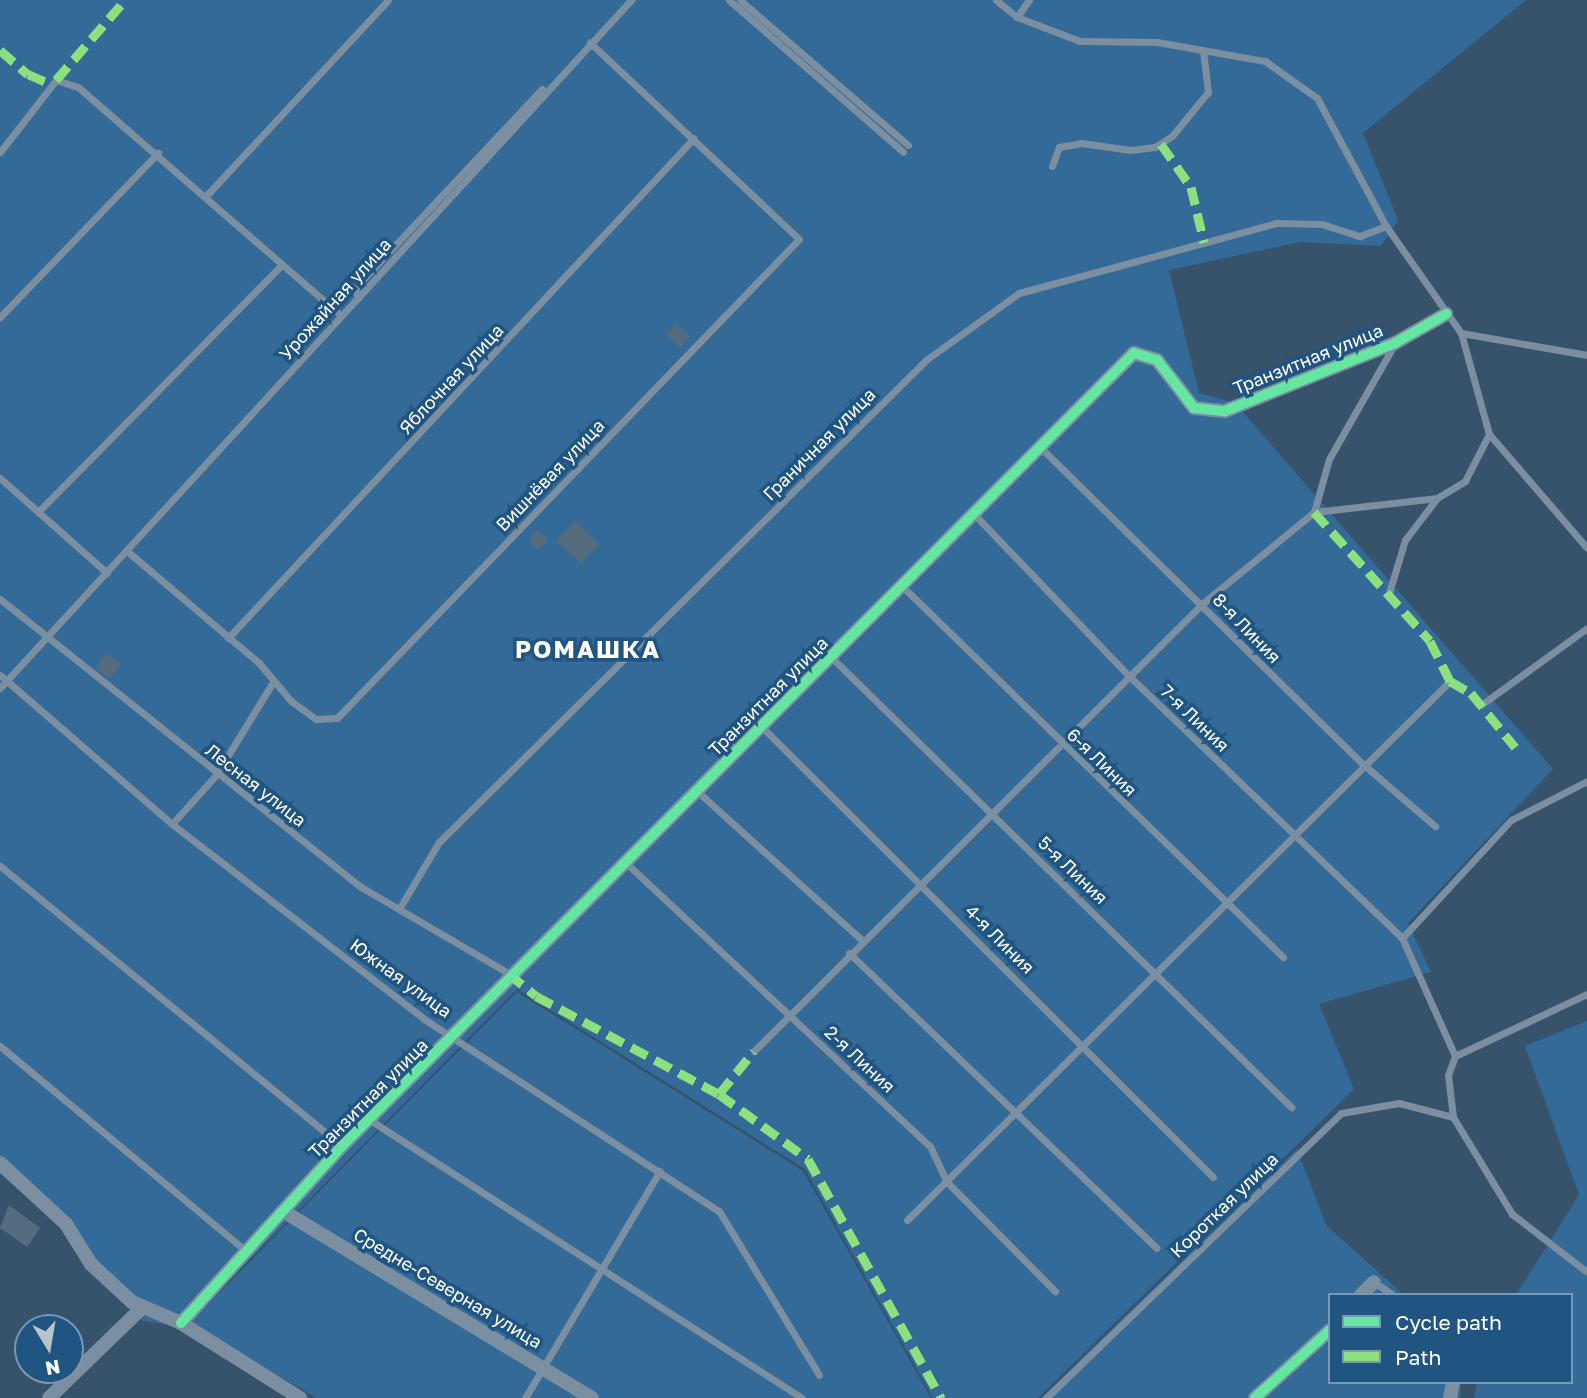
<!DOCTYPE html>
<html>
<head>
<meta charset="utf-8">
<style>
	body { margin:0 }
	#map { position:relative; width:1587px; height:1398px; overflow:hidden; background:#36536b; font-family:"Golos Text",sans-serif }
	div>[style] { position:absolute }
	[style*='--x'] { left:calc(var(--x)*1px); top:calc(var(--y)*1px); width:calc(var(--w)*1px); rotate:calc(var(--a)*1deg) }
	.green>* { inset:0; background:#336a98 }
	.building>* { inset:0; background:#556c7f }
	.lane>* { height:7px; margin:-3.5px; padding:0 3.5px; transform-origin:3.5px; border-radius:3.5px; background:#7c8fa1 }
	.street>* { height:14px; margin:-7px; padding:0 7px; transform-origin:7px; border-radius:7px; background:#7c8fa1 }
	.quiet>* { height:9px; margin-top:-4.5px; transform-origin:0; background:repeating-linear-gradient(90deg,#8de07e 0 18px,transparent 0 27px) }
	.cycleway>* { height:10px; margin:-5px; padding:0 5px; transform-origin:5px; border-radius:5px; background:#66e7a1 }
	span { translate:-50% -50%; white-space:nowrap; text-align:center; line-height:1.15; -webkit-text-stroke:7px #205481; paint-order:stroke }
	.street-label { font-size:18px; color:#fff }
	.district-label { font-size:24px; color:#fff; font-weight:700; letter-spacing:2px }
	.legend { position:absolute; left:1328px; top:1293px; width:245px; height:91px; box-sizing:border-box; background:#205481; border:2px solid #7998b3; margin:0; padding:9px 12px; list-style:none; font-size:21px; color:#fff }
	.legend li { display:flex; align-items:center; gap:14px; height:35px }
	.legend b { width:35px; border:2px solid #7998b3 }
	.north { position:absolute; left:14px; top:1314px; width:70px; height:70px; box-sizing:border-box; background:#205481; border:2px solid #7998b3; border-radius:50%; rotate:169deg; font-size:19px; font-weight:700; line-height:28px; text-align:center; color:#fff }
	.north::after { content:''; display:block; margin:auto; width:24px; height:32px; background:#b9c3cb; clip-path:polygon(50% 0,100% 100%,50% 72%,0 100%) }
</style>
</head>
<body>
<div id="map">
	<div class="green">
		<i style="clip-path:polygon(0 0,1526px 0,1363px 133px,1398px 220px,1381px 246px,1300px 242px,1169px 270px,1199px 393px,1235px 403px,1553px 769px,1408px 923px,1431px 972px,1319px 1004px,1354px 1089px,1038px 1398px,933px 1398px,805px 1169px,517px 989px,183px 1327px,143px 1321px,85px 1269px,64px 1230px,0 1174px)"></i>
		<i style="clip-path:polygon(517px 992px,803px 1171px,931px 1398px,317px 1398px,188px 1324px)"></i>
		<i style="clip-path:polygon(1587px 1021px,1587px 1398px,1474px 1398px,1477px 1382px,1571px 1382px,1571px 1295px,1516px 1295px,1579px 1195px,1525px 1046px)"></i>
		<i style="clip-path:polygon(1297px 1149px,1326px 1225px,1404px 1295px,1330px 1295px,1330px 1382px,1461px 1382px,1460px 1398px,1041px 1398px)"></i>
	</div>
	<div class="building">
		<i style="clip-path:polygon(676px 324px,690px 336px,681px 347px,666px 335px)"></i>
		<i style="clip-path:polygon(575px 520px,600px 544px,581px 564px,556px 541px)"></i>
		<i style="clip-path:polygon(538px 530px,548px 540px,538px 550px,528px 540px)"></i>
		<i style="clip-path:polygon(107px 653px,121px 664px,110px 679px,96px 668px)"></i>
		<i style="clip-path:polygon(9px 1205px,40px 1228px,27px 1247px,0 1228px)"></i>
	</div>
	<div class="lane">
		<i style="--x:729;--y:0;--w:231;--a:41.1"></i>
		<i style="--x:740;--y:0;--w:222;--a:40.8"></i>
		<i style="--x:996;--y:0;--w:27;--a:39"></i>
		<i style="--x:1017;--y:17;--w:67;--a:20.9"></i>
		<i style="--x:1080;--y:41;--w:77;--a:0.7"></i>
		<i style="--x:1157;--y:42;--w:110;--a:10"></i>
		<i style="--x:1265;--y:61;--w:64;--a:35.4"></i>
		<i style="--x:1317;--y:98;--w:145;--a:61.7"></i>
		<i style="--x:1386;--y:226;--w:131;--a:55"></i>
		<i style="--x:1461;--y:333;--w:128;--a:9.9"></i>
		<i style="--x:1017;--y:17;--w:21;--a:-55"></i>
		<i style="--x:0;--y:152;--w:91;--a:-52.1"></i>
		<i style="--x:56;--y:80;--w:23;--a:18"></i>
		<i style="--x:78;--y:87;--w:349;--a:41"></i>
		<i style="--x:1052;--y:166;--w:20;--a:-70"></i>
		<i style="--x:1059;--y:147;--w:22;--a:-10"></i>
		<i style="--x:1081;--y:143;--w:50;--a:8"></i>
		<i style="--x:1131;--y:150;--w:24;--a:-7"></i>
		<i style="--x:1155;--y:147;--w:20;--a:-33"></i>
		<i style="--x:1172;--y:136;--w:57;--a:-50.7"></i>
		<i style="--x:1208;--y:92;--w:42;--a:-96.8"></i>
		<i style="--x:206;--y:196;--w:267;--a:-47.1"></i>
		<i style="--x:358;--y:298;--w:10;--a:-107"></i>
		<i style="--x:355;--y:288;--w:273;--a:-46.8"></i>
		<i style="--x:0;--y:317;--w:228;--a:-46.1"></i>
		<i style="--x:1489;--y:434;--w:150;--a:49.3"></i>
		<i style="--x:1040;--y:447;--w:454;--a:44.5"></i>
		<i style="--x:1364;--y:765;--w:94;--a:40.7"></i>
		<i style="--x:0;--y:478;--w:143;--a:41.6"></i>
		<i style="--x:38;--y:512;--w:343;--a:-45.4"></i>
		<i style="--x:1314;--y:512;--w:124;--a:-6.5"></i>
		<i style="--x:1437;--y:498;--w:33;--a:-31"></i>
		<i style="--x:1465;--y:481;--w:53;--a:-62.9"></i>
		<i style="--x:1489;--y:434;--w:105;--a:-105.5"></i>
		<i style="--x:974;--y:514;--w:224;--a:46.3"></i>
		<i style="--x:1129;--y:676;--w:378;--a:43.8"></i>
		<i style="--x:127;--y:551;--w:173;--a:40.3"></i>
		<i style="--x:259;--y:663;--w:50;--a:49.9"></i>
		<i style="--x:291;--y:701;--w:31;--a:36"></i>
		<i style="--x:316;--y:719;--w:21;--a:-3"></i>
		<i style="--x:337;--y:718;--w:665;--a:-46.03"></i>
		<i style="--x:799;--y:239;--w:287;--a:-136.8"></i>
		<i style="--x:902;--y:586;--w:532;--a:44.24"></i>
		<i style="--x:1388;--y:596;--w:59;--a:-73.1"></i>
		<i style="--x:1405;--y:540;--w:53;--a:-52.7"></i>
		<i style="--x:0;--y:599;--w:462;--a:38.6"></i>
		<i style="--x:361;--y:887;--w:170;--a:30.3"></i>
		<i style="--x:228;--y:638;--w:683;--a:-47.02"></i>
		<i style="--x:831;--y:657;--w:644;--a:44.37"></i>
		<i style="--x:0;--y:675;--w:228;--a:40.9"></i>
		<i style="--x:172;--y:824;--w:319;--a:37.7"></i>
		<i style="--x:424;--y:1019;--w:352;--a:33.1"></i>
		<i style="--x:719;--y:1211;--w:192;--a:58.6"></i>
		<i style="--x:0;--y:688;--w:934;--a:-47.47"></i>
		<i style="--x:1481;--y:705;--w:131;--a:-36"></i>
		<i style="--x:762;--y:727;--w:637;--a:44.94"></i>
		<i style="--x:1587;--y:781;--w:85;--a:152.8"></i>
		<i style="--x:1511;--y:820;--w:161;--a:132.7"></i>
		<i style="--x:1402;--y:938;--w:129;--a:65.8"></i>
		<i style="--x:1455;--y:1056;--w:20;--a:110"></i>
		<i style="--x:1448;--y:1075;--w:42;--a:83.2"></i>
		<i style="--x:1453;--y:1117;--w:114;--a:58.7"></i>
		<i style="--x:1512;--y:1214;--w:95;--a:37.7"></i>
		<i style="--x:698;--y:792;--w:221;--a:42.1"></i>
		<i style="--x:172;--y:824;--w:66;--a:-48.1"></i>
		<i style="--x:216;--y:775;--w:109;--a:-58.5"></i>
		<i style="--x:626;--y:863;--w:415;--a:43"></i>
		<i style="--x:930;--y:1146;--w:38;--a:65"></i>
		<i style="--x:946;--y:1181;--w:155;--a:45.3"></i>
		<i style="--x:0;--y:866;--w:442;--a:39.3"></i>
		<i style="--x:399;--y:909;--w:78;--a:-59.2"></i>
		<i style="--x:439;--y:842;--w:685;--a:-44.7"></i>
		<i style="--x:926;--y:360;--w:115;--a:-35.8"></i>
		<i style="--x:1019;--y:293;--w:267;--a:-15.2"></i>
		<i style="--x:1277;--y:223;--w:45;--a:1.3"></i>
		<i style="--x:1322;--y:224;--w:40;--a:18"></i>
		<i style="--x:1360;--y:236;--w:28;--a:-21"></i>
		<i style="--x:849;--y:953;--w:426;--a:43.8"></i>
		<i style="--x:0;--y:1046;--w:320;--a:39.8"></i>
		<i style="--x:754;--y:1051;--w:634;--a:-44.94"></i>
		<i style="--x:1203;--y:603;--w:144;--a:-39.3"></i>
		<i style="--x:1314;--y:512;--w:55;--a:-74.2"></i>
		<i style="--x:1329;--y:459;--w:131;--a:-60.3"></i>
		<i style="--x:1455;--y:1056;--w:146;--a:-25.2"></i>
		<i style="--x:370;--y:1120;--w:514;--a:32.76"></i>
		<i style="--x:907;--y:1220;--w:765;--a:-44.79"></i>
		<i style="--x:1374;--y:1282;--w:23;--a:34"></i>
		<i style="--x:525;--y:1398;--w:264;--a:-59.3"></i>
		<i style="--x:1046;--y:1398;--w:410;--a:-44"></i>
		<i style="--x:1341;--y:1113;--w:59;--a:-9.8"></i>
		<i style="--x:1399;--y:1103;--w:56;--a:14.5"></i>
	</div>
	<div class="street">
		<i style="--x:0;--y:1163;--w:90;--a:42.7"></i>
		<i style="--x:66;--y:1224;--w:47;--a:58"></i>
		<i style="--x:91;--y:1264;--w:56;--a:42.8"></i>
		<i style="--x:132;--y:1302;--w:53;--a:23.2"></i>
		<i style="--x:181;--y:1323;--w:141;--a:32.2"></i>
		<i style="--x:283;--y:1211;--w:361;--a:31.2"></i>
		<i style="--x:1361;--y:1295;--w:18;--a:-45"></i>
		<i style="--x:181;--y:1323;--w:239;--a:-47.7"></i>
		<i style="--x:342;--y:1146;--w:1121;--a:-45.04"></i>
		<i style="--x:1134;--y:353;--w:24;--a:17"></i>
		<i style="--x:1157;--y:360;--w:61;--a:52.4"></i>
		<i style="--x:1194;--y:408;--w:31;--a:6"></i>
		<i style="--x:1225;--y:411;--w:183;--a:-21.8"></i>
		<i style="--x:1395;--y:343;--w:59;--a:-29.6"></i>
		<i style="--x:49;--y:1398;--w:131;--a:-44.1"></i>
		<i style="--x:1255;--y:1398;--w:101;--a:-42.2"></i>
		<i style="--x:1450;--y:1398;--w:16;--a:-79"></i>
	</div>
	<div class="quiet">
		<i style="--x:0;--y:50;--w:37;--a:41"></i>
		<i style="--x:28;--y:74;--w:27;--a:24"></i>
		<i style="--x:56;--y:80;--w:106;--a:-49.2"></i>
		<i style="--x:1161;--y:144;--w:52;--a:55.1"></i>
		<i style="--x:1191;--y:187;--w:57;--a:76.7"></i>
		<i style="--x:1314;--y:512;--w:173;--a:48"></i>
		<i style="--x:1430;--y:641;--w:45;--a:63.4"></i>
		<i style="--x:1450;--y:681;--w:24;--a:30"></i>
		<i style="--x:1471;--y:693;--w:70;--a:50.8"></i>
		<i style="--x:508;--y:973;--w:36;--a:39"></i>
		<i style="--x:536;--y:996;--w:208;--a:28.2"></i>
		<i style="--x:719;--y:1094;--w:110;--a:36.1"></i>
		<i style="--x:808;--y:1159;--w:274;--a:60.9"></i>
		<i style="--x:719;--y:1094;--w:55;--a:-50.9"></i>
	</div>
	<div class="cycleway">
		<i style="--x:181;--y:1323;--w:239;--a:-47.7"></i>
		<i style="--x:342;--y:1146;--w:1121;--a:-45.04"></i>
		<i style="--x:1134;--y:353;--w:24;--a:17"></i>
		<i style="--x:1157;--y:360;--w:61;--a:52.4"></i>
		<i style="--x:1194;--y:408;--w:31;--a:6"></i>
		<i style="--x:1225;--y:411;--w:183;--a:-21.8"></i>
		<i style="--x:1395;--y:343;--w:59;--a:-29.6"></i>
		<i style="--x:1255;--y:1398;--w:101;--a:-42.2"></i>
	</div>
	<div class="street-label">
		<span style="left:335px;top:299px;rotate:-48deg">Урожайная улица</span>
		<span style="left:1308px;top:359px;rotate:-22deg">Транзитная улица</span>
		<span style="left:451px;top:379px;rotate:-47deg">Яблочная улица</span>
		<span style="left:819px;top:444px;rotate:-45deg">Граничная улица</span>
		<span style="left:550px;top:475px;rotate:-46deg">Вишнёвая улица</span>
		<span style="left:1247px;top:628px;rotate:46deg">8-я Линия</span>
		<span style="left:768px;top:696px;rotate:-45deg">Транзитная улица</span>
		<span style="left:1195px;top:718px;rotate:44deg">7-я Линия</span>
		<span style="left:1102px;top:762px;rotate:44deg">6-я Линия</span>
		<span style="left:256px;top:785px;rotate:38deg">Лесная улица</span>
		<span style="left:1073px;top:870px;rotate:44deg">5-я Линия</span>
		<span style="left:1000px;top:939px;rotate:45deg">4-я Линия</span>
		<span style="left:401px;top:978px;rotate:36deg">Южная улица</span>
		<span style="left:860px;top:1059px;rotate:43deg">2-я Линия</span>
		<span style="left:368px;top:1098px;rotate:-45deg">Транзитная улица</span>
		<span style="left:1224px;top:1205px;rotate:-44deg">Короткая улица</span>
		<span style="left:448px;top:1288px;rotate:31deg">Средне-Северная улица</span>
	</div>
	<div class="district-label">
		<span style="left:588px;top:649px">РОМАШКА</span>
	</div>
	<ul class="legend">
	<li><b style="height:9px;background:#66e7a1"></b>Cycle path</li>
	<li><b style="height:9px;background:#8de07e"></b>Path</li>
	</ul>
	<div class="north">N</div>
</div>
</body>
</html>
